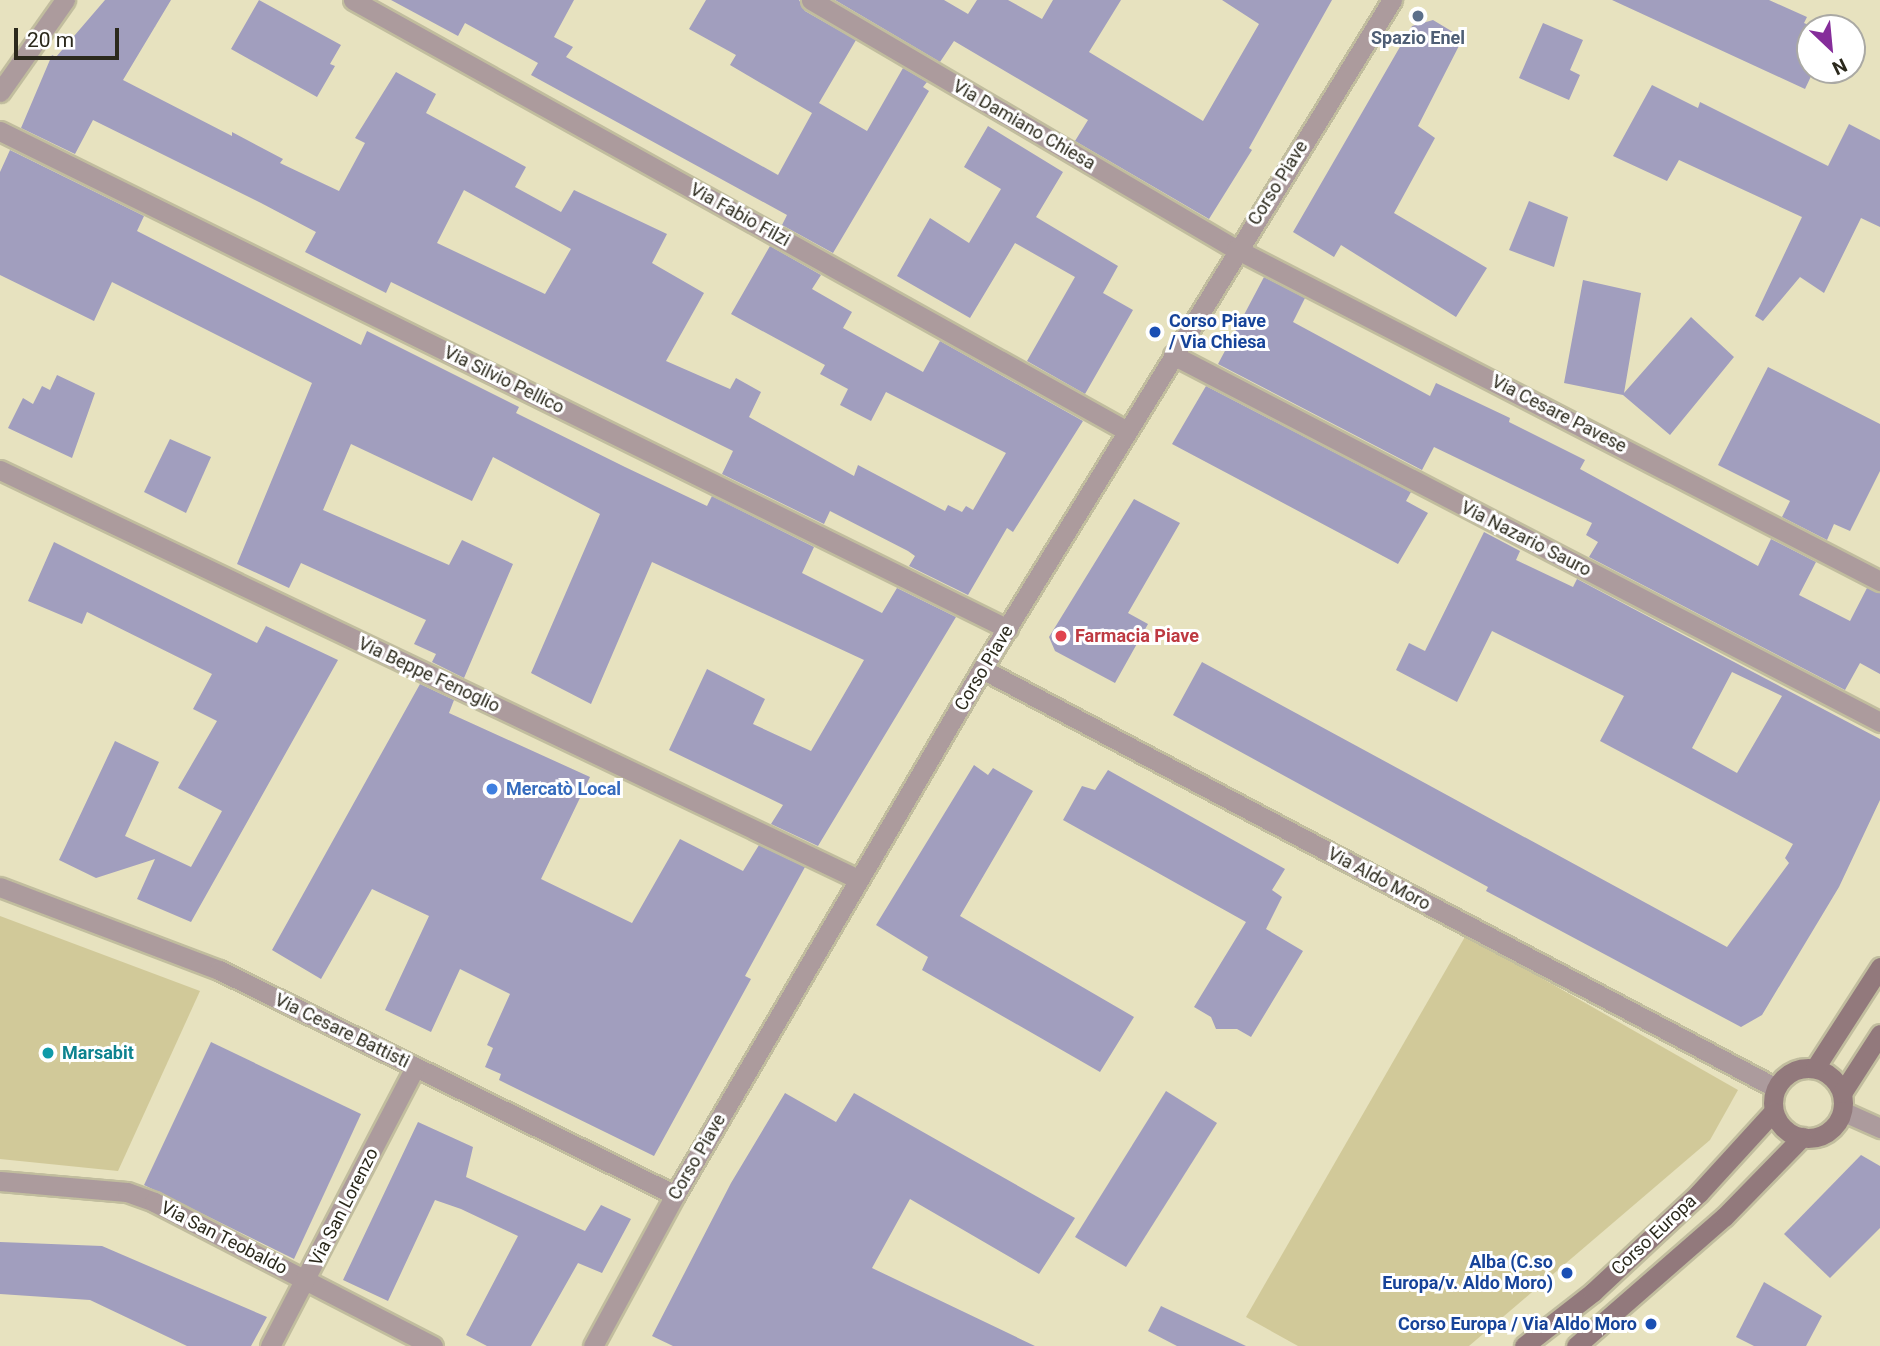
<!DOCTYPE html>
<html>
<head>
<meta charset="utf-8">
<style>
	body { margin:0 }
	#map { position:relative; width:1880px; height:1346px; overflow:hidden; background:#e7e2bf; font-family:Roboto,sans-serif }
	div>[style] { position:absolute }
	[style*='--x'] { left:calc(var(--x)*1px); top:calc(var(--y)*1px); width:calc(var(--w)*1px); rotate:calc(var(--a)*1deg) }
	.green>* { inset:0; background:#d1c999 }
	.building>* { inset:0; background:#a19ebe }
	.roads { filter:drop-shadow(2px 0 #c1bd9e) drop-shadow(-2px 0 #c1bd9e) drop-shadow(0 2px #c1bd9e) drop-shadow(0 -2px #c1bd9e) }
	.minor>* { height:19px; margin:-9.5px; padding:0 9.5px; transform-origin:9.5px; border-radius:9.5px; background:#ac9b9d }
	.secondary>* { height:19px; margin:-9.5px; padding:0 9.5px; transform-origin:9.5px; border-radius:9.5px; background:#92797c }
	.secondary>.ring { margin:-9.5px; padding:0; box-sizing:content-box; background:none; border:19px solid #92797c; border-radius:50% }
	.dots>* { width:19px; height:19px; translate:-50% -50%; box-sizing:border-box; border:4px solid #fff; border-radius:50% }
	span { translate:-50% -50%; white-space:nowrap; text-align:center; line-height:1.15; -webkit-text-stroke:6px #fff; paint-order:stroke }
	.service-label { font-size:18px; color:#4e5e75; font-weight:700 }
	.street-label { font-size:18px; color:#2b291c }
	.transit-label { font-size:18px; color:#164399; font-weight:700 }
	.left { translate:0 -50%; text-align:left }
	.right { translate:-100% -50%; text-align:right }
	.health-label { font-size:18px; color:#be3a42; font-weight:700 }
	.shop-label { font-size:18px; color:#366cbe; font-weight:700 }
	.culture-label { font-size:18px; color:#0d838f; font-weight:700 }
	.north { position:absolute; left:1796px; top:14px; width:70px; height:70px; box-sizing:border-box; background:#fff; border:2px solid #aaa9a4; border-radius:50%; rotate:154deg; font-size:19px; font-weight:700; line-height:28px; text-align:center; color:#2b291c }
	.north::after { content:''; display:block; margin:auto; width:24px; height:32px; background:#852d9a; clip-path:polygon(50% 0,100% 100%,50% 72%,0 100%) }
	.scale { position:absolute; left:14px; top:28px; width:105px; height:32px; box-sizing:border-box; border:4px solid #2b291c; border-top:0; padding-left:9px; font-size:21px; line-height:24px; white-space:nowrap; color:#2b291c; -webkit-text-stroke:5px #fff; paint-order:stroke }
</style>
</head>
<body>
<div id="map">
	<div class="green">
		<i style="clip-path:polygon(0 916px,200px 991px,118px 1171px,0 1159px)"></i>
		<i style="clip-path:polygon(1466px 935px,1738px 1090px,1710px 1140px,1469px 1346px,1298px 1346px,1246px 1317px)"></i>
	</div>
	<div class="building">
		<i style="clip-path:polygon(evenodd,105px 0,171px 0,123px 80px,232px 136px,232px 132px,283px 159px,280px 163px,339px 191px,365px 143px,355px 138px,396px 72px,436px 94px,426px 113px,526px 167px,515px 187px,561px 212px,574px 190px,667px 234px,652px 263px,704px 293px,666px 361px,730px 389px,736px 378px,761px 392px,749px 417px,854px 476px,858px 465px,945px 511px,948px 505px,962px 512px,966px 506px,973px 510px,1006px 453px,886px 392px,871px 421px,840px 405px,848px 389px,820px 374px,825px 365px,731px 314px,770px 246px,821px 275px,812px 289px,852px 312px,843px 328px,923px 372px,940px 341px,1083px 421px,1013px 532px,1007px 528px,968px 595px,909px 566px,915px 556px,908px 551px,830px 511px,824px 524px,722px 474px,733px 451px,391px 282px,386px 293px,305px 252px,316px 232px,261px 203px,93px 120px,75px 154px,21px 128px,52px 55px,56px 57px,105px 0,464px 190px,571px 249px,545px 294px,437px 243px,464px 190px)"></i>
		<i style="clip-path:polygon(259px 0,341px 45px,330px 64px,335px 66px,317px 97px,231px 49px)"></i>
		<i style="clip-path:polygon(391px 0,574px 0,554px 37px,573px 47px,566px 57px,778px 175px,812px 113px,730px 65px,736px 55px,689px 29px,706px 0,799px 0,805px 11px,856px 40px,819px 103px,867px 131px,903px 68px,927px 82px,923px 87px,929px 91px,833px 253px,782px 225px,787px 215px,531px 75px,538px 63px,465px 23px,458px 36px)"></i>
		<i style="clip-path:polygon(835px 0,944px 0,968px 14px,977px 0,1008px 0,1042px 19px,1053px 0,1121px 0,1089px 52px,1203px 121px,1259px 24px,1222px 0,1332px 0,1249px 148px,1252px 150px,1209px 219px,1075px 141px,1088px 120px,954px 41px,940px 62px)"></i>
		<i style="clip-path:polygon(1612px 0,1769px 0,1807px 17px,1804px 23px,1815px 28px,1810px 28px,1810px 70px,1814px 70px,1805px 89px)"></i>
		<i style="clip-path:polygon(1433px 20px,1463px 38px,1418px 126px,1435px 138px,1394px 213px,1487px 268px,1456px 317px,1341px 245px,1334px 257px,1293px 232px,1412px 26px)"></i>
		<i style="clip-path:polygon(1543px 23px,1583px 40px,1570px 70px,1580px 75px,1569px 100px,1519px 78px)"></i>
		<i style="clip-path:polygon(1652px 85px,1698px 108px,1700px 102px,1828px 166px,1849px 124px,1880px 140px,1880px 227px,1861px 218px,1824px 293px,1800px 277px,1763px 321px,1755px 316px,1802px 217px,1679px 160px,1667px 181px,1613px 156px)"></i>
		<i style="clip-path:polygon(988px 126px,1063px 172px,1036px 217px,1118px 266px,1103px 293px,1133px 310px,1085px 394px,1027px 361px,1075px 277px,1015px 243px,970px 318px,897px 276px,930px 218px,969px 243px,1001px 189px,964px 167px)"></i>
		<i style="clip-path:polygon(10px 150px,144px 216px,137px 231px,361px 345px,367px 331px,519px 407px,516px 413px,625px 467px,707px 506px,712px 496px,814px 547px,802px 573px,882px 613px,897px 588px,956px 617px,818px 846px,771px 824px,783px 805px,669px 750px,707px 669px,765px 699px,753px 724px,811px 751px,864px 660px,652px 562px,591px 704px,531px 673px,600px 514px,493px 457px,472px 501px,351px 444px,323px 510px,449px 565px,462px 540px,513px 564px,464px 678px,432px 662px,436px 654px,414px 644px,426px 620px,301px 563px,289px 588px,237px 564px,312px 383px,112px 282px,94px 321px,0 275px,0 172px)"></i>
		<i style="clip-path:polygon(1529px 201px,1568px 217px,1554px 267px,1509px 250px)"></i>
		<i style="clip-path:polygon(1264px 277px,1305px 298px,1293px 322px,1430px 396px,1436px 383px,1510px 418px,1509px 422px,1585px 460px,1580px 469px,1758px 566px,1771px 539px,1816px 562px,1799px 595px,1850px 621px,1867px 588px,1880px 593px,1880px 674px,1860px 663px,1845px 690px,1589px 557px,1598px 542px,1586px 535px,1592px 523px,1434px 447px,1422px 470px,1218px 364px)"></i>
		<i style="clip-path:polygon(1583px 280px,1641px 293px,1624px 393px,1691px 317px,1734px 357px,1670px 435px,1623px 395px,1564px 383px)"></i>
		<i style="clip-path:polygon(1768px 367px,1880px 424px,1880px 471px,1850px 531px,1834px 524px,1827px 540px,1782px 517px,1790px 501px,1718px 465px)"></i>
		<i style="clip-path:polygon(57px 375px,95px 393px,72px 458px,8px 428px,23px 398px,33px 404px,42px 386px,50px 390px)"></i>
		<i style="clip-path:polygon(1206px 386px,1411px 492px,1406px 501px,1428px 513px,1398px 564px,1172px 444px)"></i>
		<i style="clip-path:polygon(170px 439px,211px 457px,186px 513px,144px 492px)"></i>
		<i style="clip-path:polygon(1134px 499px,1180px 523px,1128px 613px,1148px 624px,1115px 683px,1055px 651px,1049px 637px)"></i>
		<i style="clip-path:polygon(evenodd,1484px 532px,1520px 551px,1516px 560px,1573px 587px,1577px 579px,1880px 739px,1880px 800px,1839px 887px,1762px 1015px,1741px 1027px,1486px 891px,1488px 887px,1173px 715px,1202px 662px,1727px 947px,1789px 863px,1785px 858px,1793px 844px,1600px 741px,1624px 696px,1492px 631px,1457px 702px,1396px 670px,1409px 643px,1425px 651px,1484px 532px,1732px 672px,1782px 696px,1737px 773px,1692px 748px,1732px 672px)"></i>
		<i style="clip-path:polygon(54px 542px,257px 643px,266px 626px,338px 660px,191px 922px,137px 899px,155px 859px,96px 878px,59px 860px,115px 741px,159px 762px,125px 836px,191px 867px,222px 811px,178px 788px,217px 721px,193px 709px,212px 674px,87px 612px,82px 624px,28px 601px)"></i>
		<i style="clip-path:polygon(420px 684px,454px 700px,449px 713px,590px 777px,541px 879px,632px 923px,680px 839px,743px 871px,759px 845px,805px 867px,745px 976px,751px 979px,654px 1156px,499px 1080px,501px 1074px,485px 1067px,493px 1048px,487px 1045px,510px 994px,460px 969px,431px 1032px,385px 1010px,429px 916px,372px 889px,321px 979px,272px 950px)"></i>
		<i style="clip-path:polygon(974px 765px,988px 775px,993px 768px,1033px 791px,960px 916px,1134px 1017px,1100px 1072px,922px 970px,928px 957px,876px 925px)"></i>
		<i style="clip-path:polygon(1108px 770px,1285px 869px,1272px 890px,1282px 897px,1266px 929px,1303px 951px,1251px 1037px,1237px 1029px,1216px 1029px,1211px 1017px,1194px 1007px,1246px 922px,1063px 820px,1082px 786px,1095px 790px)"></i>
		<i style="clip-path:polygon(211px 1042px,361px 1114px,294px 1259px,144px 1185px)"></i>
		<i style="clip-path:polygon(1166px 1091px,1217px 1123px,1126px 1267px,1075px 1237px)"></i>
		<i style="clip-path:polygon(785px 1093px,836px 1122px,854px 1093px,1075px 1218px,1039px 1274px,910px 1199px,872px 1268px,1035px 1346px,673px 1346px,652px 1336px,731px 1183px)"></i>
		<i style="clip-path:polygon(418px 1122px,473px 1147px,466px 1177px,585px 1231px,601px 1205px,631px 1219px,602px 1273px,578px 1263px,531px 1346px,487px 1346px,466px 1335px,518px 1236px,461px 1209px,435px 1200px,388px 1301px,343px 1280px)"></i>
		<i style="clip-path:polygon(1861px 1155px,1880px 1166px,1880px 1228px,1830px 1278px,1784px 1234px)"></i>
		<i style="clip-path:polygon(0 1242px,102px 1246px,267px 1317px,251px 1346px,187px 1346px,90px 1300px,0 1294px)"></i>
		<i style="clip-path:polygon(1764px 1282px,1822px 1316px,1806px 1346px,1754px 1346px,1736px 1337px)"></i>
		<i style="clip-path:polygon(1161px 1306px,1246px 1346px,1177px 1346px,1148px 1331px)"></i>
	</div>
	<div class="roads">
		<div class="minor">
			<i style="--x:353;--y:0;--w:886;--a:29.11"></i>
			<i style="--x:811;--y:0;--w:493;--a:30.4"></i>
			<i style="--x:1236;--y:249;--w:725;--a:27.27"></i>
			<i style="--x:0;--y:92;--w:113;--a:-54.8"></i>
			<i style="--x:0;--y:131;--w:1124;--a:26.29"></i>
			<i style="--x:1173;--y:355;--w:797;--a:27.43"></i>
			<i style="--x:0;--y:470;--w:950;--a:25.49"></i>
			<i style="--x:982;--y:669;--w:898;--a:27.82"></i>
			<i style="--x:0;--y:887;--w:234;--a:20.8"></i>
			<i style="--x:219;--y:970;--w:508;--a:26.26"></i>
			<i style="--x:1842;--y:1111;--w:42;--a:24.1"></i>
			<i style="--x:0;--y:1181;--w:127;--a:5"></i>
			<i style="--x:127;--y:1192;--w:29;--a:20"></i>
			<i style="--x:154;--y:1202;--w:314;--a:27.3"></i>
			<i style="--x:270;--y:1346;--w:314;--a:-62.5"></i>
			<i style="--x:593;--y:1346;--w:172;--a:-61.5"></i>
			<i style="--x:675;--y:1195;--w:609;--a:-59.73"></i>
			<i style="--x:982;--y:669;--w:785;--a:-58.5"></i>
		</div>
		<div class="secondary">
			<i class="ring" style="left:1773px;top:1068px;width:51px;height:51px"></i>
			<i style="--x:1815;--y:1068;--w:120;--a:-57.2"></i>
			<i style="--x:1842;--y:1093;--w:70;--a:-57.2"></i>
			<i style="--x:1524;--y:1346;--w:88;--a:-38"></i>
			<i style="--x:1593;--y:1292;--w:145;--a:-43"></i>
			<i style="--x:1699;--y:1193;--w:110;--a:-47.6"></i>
			<i style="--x:1576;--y:1346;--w:196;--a:-41.1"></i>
			<i style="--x:1724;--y:1217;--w:112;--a:-45.7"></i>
		</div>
	</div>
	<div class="dots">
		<i style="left:1418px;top:16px;background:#5c6f8a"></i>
		<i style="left:1155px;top:332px;background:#1a4fb4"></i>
		<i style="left:1061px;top:636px;background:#e0444e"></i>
		<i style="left:492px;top:789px;background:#3f7fe0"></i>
		<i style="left:48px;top:1053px;background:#0f9aa8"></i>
		<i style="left:1567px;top:1273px;background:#1a4fb4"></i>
		<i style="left:1651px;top:1324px;background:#1a4fb4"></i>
	</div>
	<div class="service-label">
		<span style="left:1418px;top:38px">Spazio Enel</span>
	</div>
	<div class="street-label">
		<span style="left:1024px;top:125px;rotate:30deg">Via Damiano Chiesa</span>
		<span style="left:1278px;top:183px;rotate:-58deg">Corso Piave</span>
		<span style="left:740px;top:215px;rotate:29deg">Via Fabio Filzi</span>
		<span style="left:504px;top:380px;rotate:26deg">Via Silvio Pellico</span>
		<span style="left:1559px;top:414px;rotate:27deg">Via Cesare Pavese</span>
		<span style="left:1526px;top:539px;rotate:27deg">Via Nazario Sauro</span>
		<span style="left:984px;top:668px;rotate:-59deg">Corso Piave</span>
		<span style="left:429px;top:675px;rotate:25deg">Via Beppe Fenoglio</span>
		<span style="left:1379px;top:879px;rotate:28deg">Via Aldo Moro</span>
		<span style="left:342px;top:1031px;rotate:26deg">Via Cesare Battisti</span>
		<span style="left:697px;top:1157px;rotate:-60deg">Corso Piave</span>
		<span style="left:344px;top:1207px;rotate:-63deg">Via San Lorenzo</span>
		<span style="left:1654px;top:1235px;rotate:-43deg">Corso Europa</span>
		<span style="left:224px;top:1238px;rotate:27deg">Via San Teobaldo</span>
	</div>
	<div class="transit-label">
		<span class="left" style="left:1169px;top:332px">Corso Piave<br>/ Via Chiesa</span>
		<span class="right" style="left:1553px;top:1273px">Alba (C.so<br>Europa/v. Aldo Moro)</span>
		<span class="right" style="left:1637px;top:1324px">Corso Europa / Via Aldo Moro</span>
	</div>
	<div class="health-label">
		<span class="left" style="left:1075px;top:636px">Farmacia Piave</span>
	</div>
	<div class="shop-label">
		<span class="left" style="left:506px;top:789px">Mercatò Local</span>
	</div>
	<div class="culture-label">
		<span class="left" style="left:62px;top:1053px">Marsabit</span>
	</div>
	<div class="north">N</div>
	<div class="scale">20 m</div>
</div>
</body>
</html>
